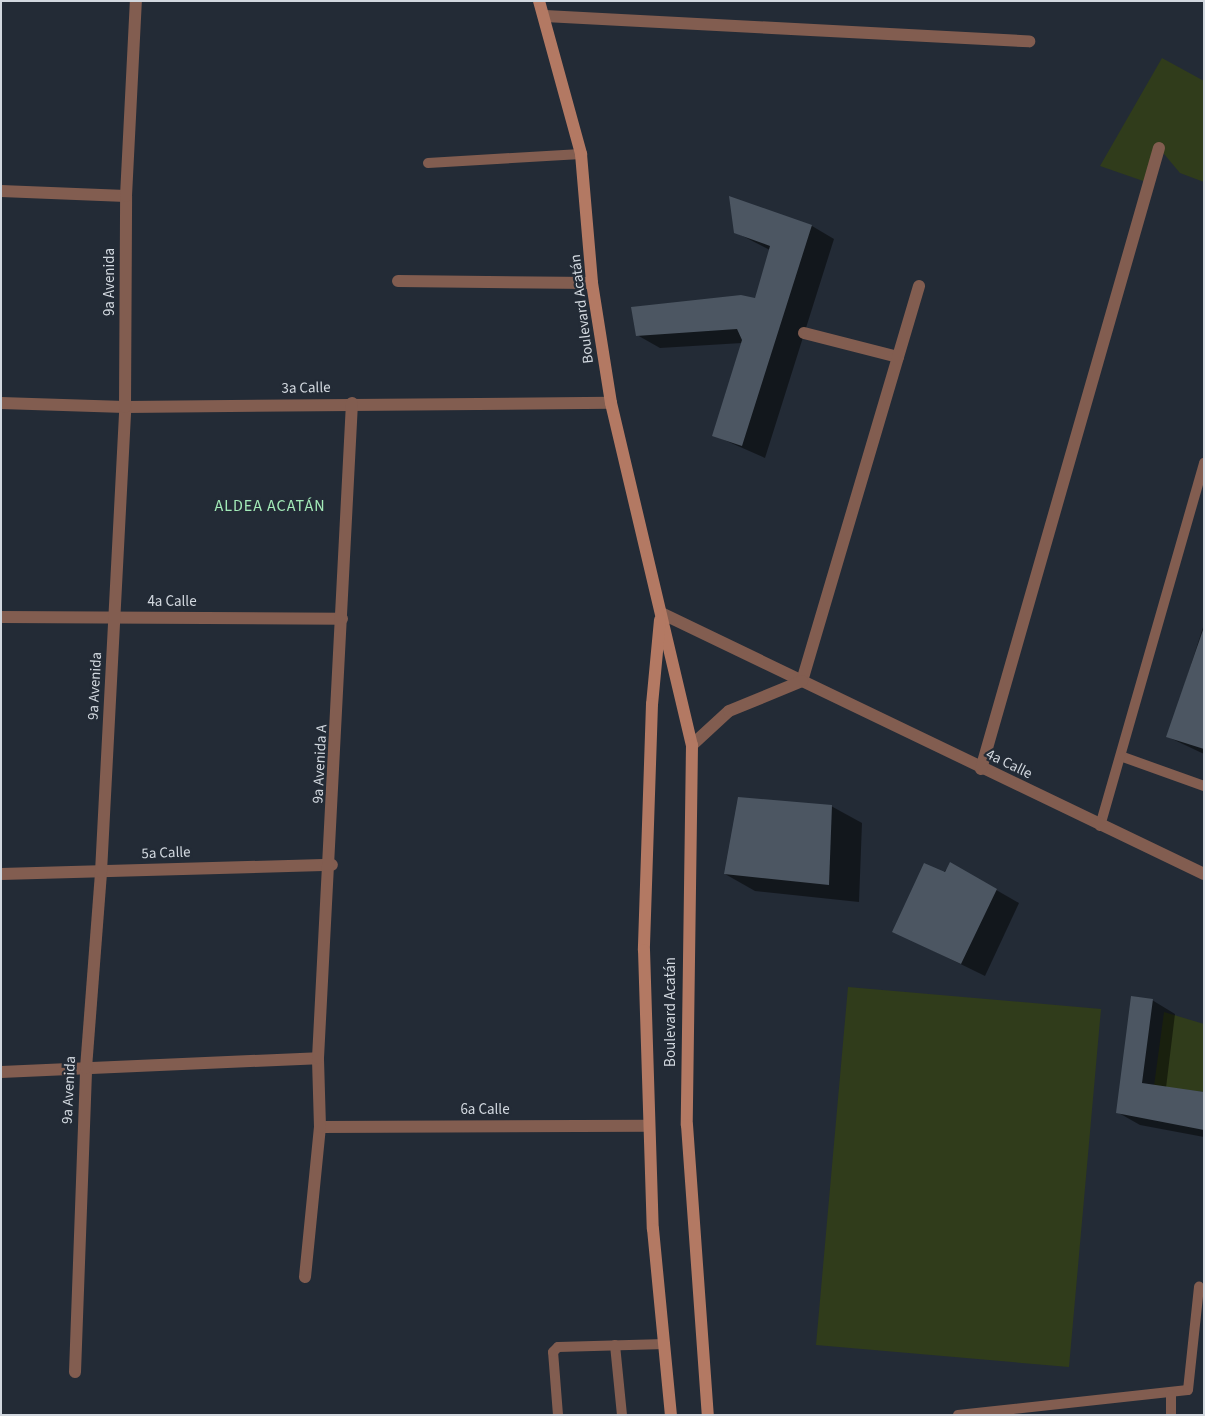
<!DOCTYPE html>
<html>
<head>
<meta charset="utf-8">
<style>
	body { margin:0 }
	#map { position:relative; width:1205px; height:1416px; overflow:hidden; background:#232b36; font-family:"Source Sans 3",sans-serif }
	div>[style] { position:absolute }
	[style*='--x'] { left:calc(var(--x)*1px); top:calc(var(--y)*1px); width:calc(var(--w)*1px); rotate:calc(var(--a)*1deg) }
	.green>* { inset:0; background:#303c1b }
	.shadow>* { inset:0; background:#0007 }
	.building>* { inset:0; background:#4c5662 }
	.lane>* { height:10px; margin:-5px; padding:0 5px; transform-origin:5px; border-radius:5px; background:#825d50 }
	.street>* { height:12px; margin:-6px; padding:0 6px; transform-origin:6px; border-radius:6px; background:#825d50 }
	.secondary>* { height:12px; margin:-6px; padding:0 6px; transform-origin:6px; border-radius:6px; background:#b37963 }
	span { translate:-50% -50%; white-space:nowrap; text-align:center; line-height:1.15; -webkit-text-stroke:4.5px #232b36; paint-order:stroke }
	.street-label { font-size:15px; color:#d2d8df }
	.neighbourhood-label { font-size:16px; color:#a3ebb8; letter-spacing:1px }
	.frame { position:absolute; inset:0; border:2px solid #d2d8df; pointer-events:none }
</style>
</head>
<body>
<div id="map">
	<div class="green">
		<i style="clip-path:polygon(1162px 58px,1204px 81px,1204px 182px,1180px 173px,1159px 148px,1149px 183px,1100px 166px)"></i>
		<i style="clip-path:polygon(848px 987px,1101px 1009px,1069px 1367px,816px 1345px)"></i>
		<i style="clip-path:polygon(1164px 1012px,1204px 1024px,1204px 1092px,1154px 1086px)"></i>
	</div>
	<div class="shadow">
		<i style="clip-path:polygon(812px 226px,834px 239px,765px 458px,713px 435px,742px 343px,660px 348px,637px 335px,755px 300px,770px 250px,735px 232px)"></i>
		<i style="clip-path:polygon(1204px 624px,1204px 754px,1168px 737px)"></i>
		<i style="clip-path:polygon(831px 806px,862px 823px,859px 902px,755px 891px,725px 874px)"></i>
		<i style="clip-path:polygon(951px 864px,1019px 903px,985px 976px,893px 931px)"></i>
		<i style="clip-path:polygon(1152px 1000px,1175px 1014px,1166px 1088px,1204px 1093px,1204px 1137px,1140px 1125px,1117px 1112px)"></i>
	</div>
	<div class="building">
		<i style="clip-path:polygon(729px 196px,812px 225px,742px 446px,712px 436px,742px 340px,737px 329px,636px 336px,631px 307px,741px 295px,755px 298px,770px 246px,734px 233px)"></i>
		<i style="clip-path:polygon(1204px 627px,1204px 749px,1166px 737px)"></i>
		<i style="clip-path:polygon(738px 797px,832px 805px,829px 885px,724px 874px)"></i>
		<i style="clip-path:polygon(950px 862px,997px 889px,961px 964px,892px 932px,924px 863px,945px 872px)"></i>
		<i style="clip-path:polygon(1131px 996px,1153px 999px,1142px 1083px,1204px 1092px,1204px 1130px,1116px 1113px)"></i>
	</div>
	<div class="lane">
		<i style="--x:428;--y:163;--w:153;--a:-3.4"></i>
		<i style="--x:1123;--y:757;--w:86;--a:19.7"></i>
		<i style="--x:1100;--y:826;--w:378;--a:-74"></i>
		<i style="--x:615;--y:1345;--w:70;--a:84.3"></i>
		<i style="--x:558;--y:1415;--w:63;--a:-94.5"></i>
		<i style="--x:553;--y:1352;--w:7;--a:-45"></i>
		<i style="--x:558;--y:1347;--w:107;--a:-1.6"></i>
		<i style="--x:958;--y:1415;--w:231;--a:-6.2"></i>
		<i style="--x:1188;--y:1390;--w:104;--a:-83.9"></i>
		<i style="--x:1171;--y:1415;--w:20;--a:-90"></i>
	</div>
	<div class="street">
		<i style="--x:545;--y:16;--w:485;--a:3"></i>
		<i style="--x:1;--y:191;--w:125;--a:2.3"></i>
		<i style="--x:398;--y:281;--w:194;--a:0.6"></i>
		<i style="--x:804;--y:333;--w:97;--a:14.3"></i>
		<i style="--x:1;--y:403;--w:124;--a:1.8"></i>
		<i style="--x:125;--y:407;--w:486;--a:-0.5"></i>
		<i style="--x:661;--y:613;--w:602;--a:25.67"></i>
		<i style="--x:1;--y:617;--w:341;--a:0.3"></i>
		<i style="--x:802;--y:681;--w:412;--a:-73.5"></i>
		<i style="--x:692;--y:745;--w:50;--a:-42.6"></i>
		<i style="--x:729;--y:711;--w:79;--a:-22.3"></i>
		<i style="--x:981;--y:769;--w:646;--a:-74.01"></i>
		<i style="--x:1;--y:874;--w:331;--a:-1.6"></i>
		<i style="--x:1;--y:1072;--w:317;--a:-2.5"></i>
		<i style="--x:320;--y:1127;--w:329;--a:-0.2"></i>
		<i style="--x:305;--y:1277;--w:151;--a:-84.3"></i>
		<i style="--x:320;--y:1127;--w:69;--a:-91.7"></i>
		<i style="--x:318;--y:1058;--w:656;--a:-87.03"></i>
		<i style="--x:75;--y:1372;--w:304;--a:-87.9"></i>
		<i style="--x:86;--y:1068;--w:197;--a:-85.6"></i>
		<i style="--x:101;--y:872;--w:466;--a:-87"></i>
		<i style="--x:125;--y:407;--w:211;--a:-89.7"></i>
		<i style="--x:126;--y:196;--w:195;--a:-87.1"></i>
	</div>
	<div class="secondary">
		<i style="--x:539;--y:1;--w:159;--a:74.6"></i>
		<i style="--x:581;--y:154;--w:129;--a:85.1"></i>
		<i style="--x:592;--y:283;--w:121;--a:81"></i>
		<i style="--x:611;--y:403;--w:351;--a:76.7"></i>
		<i style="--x:692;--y:745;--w:380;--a:90.8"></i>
		<i style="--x:687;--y:1125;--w:291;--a:85.9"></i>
		<i style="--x:660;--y:620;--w:84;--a:95.4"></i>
		<i style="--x:652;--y:704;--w:246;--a:91.9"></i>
		<i style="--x:644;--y:950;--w:279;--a:88.2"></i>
		<i style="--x:653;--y:1229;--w:187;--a:84.5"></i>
	</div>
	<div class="street-label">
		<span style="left:110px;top:282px;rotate:-90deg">9a Avenida</span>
		<span style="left:582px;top:309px;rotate:-97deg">Boulevard Acatán</span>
		<span style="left:306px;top:388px;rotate:-1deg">3a Calle</span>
		<span style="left:172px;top:602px">4a Calle</span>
		<span style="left:95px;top:686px;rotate:-87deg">9a Avenida</span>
		<span style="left:320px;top:764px;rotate:-87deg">9a Avenida A</span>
		<span style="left:1009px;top:764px;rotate:26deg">4a Calle</span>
		<span style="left:166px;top:853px;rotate:-2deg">5a Calle</span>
		<span style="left:671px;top:1012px;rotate:-90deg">Boulevard Acatán</span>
		<span style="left:69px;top:1090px;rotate:-87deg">9a Avenida</span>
		<span style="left:485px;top:1110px">6a Calle</span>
	</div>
	<div class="neighbourhood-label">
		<span style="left:270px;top:506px">ALDEA ACATÁN</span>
	</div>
	<div class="frame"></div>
</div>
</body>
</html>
